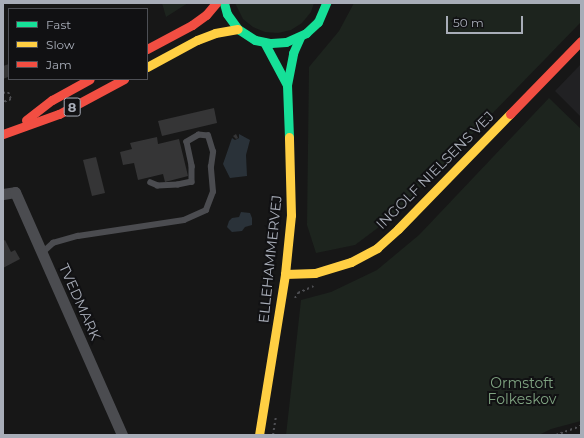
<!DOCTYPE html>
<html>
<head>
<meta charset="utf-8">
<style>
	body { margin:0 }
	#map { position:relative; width:584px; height:438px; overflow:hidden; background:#171717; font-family:Montserrat,sans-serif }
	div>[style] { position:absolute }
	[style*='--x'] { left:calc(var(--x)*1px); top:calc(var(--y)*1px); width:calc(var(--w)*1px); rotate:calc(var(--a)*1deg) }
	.built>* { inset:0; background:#212123 }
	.green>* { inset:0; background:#1d241e }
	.water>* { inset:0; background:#2a3239 }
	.building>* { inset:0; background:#353536 }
	.path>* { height:2px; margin-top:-1px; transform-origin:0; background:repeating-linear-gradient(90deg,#4d4e52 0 2px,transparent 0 5px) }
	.lane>* { height:5.5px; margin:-2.75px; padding:0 2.75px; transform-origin:2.75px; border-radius:2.75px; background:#4b4c50 }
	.street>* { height:11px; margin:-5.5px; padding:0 5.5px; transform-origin:5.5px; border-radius:5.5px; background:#4b4c50 }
	.fast>* { height:9px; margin:-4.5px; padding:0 4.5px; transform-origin:4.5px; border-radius:4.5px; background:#16e098 }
	.slow>* { height:9px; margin:-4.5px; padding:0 4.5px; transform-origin:4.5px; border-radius:4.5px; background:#ffcf43 }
	.jam>* { height:9px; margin:-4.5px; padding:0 4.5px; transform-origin:4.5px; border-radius:4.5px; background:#f24e42 }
	span { translate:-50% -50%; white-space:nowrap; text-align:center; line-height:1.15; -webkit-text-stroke:4px #111113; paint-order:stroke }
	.shield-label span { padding:1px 3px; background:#111113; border:1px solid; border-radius:3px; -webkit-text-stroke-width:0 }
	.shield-label { font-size:13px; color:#a8adb8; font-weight:700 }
	.street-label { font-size:14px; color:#a8adb8 }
	.park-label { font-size:14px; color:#7fa381 }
	.frame { position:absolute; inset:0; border:4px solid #a8adb8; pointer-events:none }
	.legend { position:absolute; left:8px; top:8px; width:140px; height:72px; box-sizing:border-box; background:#111113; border:1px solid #4d4f55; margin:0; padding:5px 7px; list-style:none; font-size:12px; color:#a8adb8 }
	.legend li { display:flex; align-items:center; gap:8px; height:20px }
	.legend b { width:20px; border:1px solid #4d4f55 }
	.scale { position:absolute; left:446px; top:16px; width:77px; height:18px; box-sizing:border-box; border:2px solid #a8adb8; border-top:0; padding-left:5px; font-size:12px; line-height:14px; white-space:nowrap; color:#a8adb8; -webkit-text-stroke:3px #111113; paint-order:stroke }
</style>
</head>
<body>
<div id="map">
	<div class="built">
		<i style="clip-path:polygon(581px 64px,581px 117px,555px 91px)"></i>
	</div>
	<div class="green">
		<i style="clip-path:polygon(162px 3px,188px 3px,166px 17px)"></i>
		<i style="clip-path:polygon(235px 3px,314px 3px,311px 12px,302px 23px,291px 30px,278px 33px,265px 32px,253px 27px,243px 19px)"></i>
		<i style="clip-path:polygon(354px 3px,581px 3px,581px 22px,391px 218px,355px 245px,316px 253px,307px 225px,309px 67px,339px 31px)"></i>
		<i style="clip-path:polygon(549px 98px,581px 129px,581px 421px,551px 429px,539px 435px,286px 435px,301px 300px,331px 292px,377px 270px,419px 235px)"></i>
	</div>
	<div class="water">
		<i style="clip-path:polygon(239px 134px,250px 140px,246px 155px,247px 176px,230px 178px,223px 164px,232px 138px,235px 140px,239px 138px)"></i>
		<i style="clip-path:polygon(241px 212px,250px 213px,252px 218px,252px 225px,245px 227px,242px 231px,232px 232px,227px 227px,229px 221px,232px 218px,239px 217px)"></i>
	</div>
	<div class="building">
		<i style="clip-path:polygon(9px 64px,8px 77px,3px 79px,3px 66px)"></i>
		<i style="clip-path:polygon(214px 108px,217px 123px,162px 136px,158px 121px)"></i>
		<i style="clip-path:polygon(236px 134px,238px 138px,236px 139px,233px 136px)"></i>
		<i style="clip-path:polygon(157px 137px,158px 144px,179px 139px,188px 176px,165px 182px,163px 174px,138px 180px,134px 163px,123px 165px,120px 152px,132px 149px,130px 143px)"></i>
		<i style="clip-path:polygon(96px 157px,105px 193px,92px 196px,83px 160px)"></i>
		<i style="clip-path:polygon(5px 240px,11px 252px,15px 250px,20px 259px,3px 268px,4px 260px,3px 241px)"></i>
	</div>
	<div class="path">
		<i style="--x:3;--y:93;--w:5;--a:-11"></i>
		<i style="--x:8;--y:92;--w:8;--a:67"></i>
		<i style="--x:11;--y:99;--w:9;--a:159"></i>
		<i style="--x:3;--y:165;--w:3;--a:90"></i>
		<i style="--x:295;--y:298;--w:6;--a:-59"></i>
		<i style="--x:298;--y:293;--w:17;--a:-24"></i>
		<i style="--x:273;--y:435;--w:19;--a:-81"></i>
		<i style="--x:556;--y:435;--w:27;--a:-20"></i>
	</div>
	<div class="lane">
		<i style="--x:42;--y:253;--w:15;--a:-42"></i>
		<i style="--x:53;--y:243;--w:26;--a:-16"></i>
		<i style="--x:78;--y:236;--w:107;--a:-8.6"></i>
		<i style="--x:184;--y:220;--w:24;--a:-24"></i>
		<i style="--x:206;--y:210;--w:19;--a:-69"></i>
		<i style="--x:213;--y:192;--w:25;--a:-95"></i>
		<i style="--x:211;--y:167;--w:15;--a:-82"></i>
		<i style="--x:213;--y:152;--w:17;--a:-107"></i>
		<i style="--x:208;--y:136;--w:9;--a:-174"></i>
		<i style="--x:199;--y:135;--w:14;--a:150"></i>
		<i style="--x:187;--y:142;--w:25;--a:78"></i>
		<i style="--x:192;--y:166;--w:16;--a:90"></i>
		<i style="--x:192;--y:182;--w:14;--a:168"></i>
		<i style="--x:178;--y:185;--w:20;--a:177"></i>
		<i style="--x:158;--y:186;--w:8;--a:-157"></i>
	</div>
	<div class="street">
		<i style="--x:3;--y:194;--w:12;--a:-9"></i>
		<i style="--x:15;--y:192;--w:266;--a:66.2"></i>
	</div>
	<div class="fast">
		<i style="--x:224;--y:3;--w:11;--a:75"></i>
		<i style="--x:227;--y:14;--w:19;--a:54"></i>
		<i style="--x:238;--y:29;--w:20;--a:33"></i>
		<i style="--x:255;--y:40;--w:16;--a:11"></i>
		<i style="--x:271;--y:43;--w:15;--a:-4"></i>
		<i style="--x:286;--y:42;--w:22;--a:-24"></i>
		<i style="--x:306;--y:33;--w:16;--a:-43"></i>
		<i style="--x:318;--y:22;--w:21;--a:-67"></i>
		<i style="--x:264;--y:42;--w:49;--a:61.9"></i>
		<i style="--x:289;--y:137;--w:52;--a:-92.2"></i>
		<i style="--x:287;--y:85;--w:33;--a:-79"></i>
		<i style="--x:293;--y:53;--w:17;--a:-66"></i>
	</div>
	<div class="slow">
		<i style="--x:147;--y:67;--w:57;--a:-28.4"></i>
		<i style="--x:197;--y:40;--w:19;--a:-21"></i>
		<i style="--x:215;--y:33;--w:23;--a:-10"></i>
		<i style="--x:285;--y:274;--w:30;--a:-2"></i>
		<i style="--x:315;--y:273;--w:38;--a:-17"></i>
		<i style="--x:351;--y:262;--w:30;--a:-28"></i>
		<i style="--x:377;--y:248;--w:28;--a:-42"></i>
		<i style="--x:398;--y:229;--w:161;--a:-45.8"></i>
		<i style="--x:259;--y:435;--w:163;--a:-80.8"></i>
		<i style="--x:285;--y:274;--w:59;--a:-84.2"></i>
		<i style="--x:291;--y:215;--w:78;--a:-91.5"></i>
	</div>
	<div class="jam">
		<i style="--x:147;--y:49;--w:51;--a:-28.1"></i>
		<i style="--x:192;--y:25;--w:17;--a:-36"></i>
		<i style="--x:206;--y:15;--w:16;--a:-50"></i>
		<i style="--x:510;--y:114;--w:102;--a:-45.8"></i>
		<i style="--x:26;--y:120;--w:33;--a:-38"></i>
		<i style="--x:52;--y:100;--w:43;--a:-28.9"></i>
		<i style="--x:3;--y:134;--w:59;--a:-19.7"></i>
		<i style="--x:59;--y:114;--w:74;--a:-28.3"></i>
	</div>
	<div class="shield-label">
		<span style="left:72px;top:107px">8</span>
	</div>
	<div class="street-label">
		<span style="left:435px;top:170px;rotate:-45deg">INGOLF NIELSENS VEJ</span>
		<span style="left:270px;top:259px;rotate:-84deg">ELLEHAMMERVEJ</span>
		<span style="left:80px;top:302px;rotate:66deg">TVEDMARK</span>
	</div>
	<div class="park-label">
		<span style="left:522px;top:391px">Ormstoft<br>Folkeskov</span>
	</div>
	<div class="frame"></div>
	<ul class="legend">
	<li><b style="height:5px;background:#16e098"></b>Fast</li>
	<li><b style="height:5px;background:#ffcf43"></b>Slow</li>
	<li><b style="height:5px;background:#f24e42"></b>Jam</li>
	</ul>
	<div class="scale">50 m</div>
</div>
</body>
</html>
